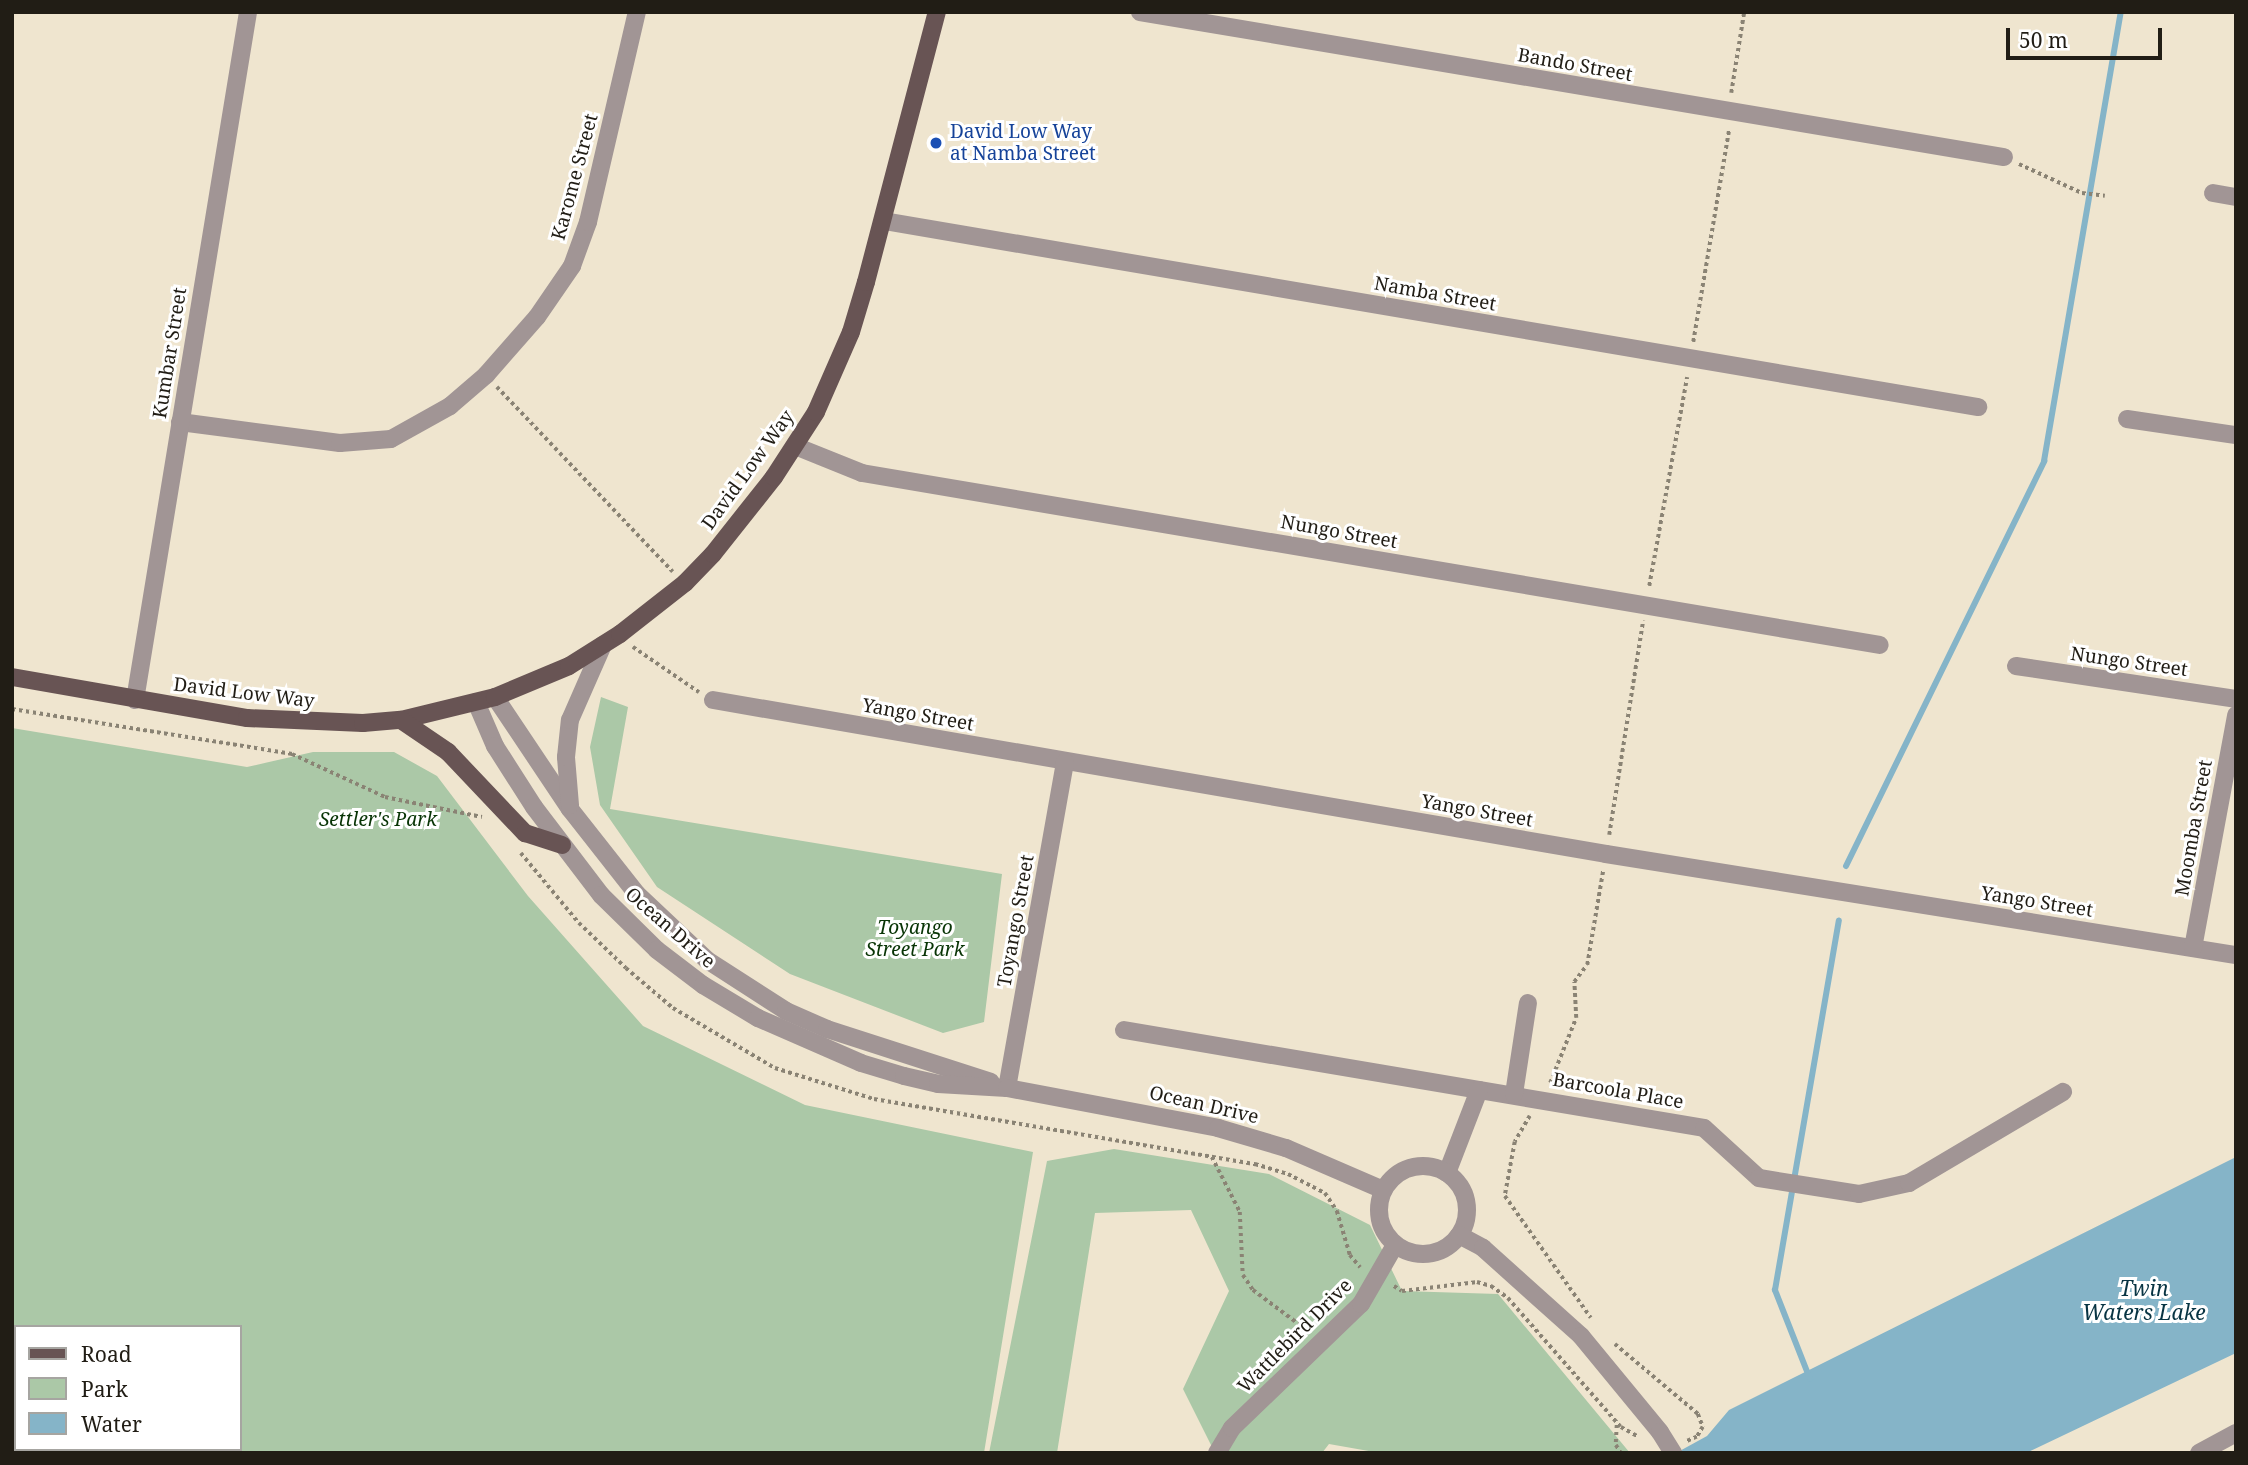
<!DOCTYPE html>
<html>
<head>
<meta charset="utf-8">
<style>
	body { margin:0 }
	#map { position:relative; width:2248px; height:1465px; overflow:hidden; background:#efe5cf; font-family:"Noto Serif",serif }
	div>[style] { position:absolute }
	[style*='--x'] { left:calc(var(--x)*1px); top:calc(var(--y)*1px); width:calc(var(--w)*1px); rotate:calc(var(--a)*1deg) }
	.green>* { inset:0; background:#abc8a7 }
	.water>* { inset:0; background:#85b4c8 }
	.stream>* { height:6px; margin:-3px; padding:0 3px; transform-origin:3px; border-radius:3px; background:#85b4c8 }
	.path>* { height:3.5px; margin-top:-1.75px; transform-origin:0; background:repeating-linear-gradient(90deg,#8a8374 0 3.5px,transparent 0 7px) }
	.minor>* { height:18px; margin:-9px; padding:0 9px; transform-origin:9px; border-radius:9px; background:#a19595 }
	.tertiary>* { height:18px; margin:-9px; padding:0 9px; transform-origin:9px; border-radius:9px; background:#a19595 }
	.tertiary>.ring { margin:-9px; padding:0; box-sizing:content-box; background:none; border:18px solid #a19595; border-radius:50% }
	.primary>* { height:18px; margin:-9px; padding:0 9px; transform-origin:9px; border-radius:9px; background:#685454 }
	.tertiary-bridge>* { height:18px; margin:-9px; padding:0 9px; transform-origin:9px; border-radius:9px; background:#a19595 }
	.dots>* { width:19px; height:19px; translate:-50% -50%; box-sizing:border-box; border:4px solid #fff; border-radius:50% }
	span { translate:-50% -50%; white-space:nowrap; text-align:center; line-height:1.15; -webkit-text-stroke:6px #fff; paint-order:stroke }
	.street-label { font-size:19px; color:#211d15 }
	.transit-label { font-size:19px; color:#164399 }
	.left { translate:0 -50%; text-align:left }
	.park-label { font-size:19px; color:#083405; font-style:italic }
	.water-label { font-size:21px; color:#083443; font-style:italic }
	.frame { position:absolute; inset:0; border:14px solid #211d15; pointer-events:none }
	.legend { position:absolute; left:14px; top:1325px; width:228px; height:126px; box-sizing:border-box; background:#fff; border:2px solid #a6a5a1; margin:0; padding:9px 12px; list-style:none; font-size:21px; color:#211d15 }
	.legend li { display:flex; align-items:center; gap:14px; height:35px }
	.legend b { width:35px; border:2px solid #a6a5a1 }
	.scale { position:absolute; left:2006px; top:28px; width:156px; height:32px; box-sizing:border-box; border:4px solid #211d15; border-top:0; padding-left:9px; font-size:21px; line-height:24px; white-space:nowrap; color:#211d15; -webkit-text-stroke:5px #fff; paint-order:stroke }
</style>
</head>
<body>
<div id="map">
	<div class="green">
		<i style="clip-path:polygon(601px 697px,628px 707px,610px 809px,1002px 874px,984px 1022px,943px 1033px,790px 974px,657px 887px,600px 805px,590px 747px)"></i>
		<i style="clip-path:polygon(evenodd,12px 728px,247px 767px,313px 752px,394px 752px,437px 776px,528px 896px,643px 1026px,805px 1105px,1033px 1152px,984px 1453px,12px 1453px,12px 728px,16px 1327px,240px 1327px,240px 1449px,16px 1449px,16px 1327px)"></i>
		<i style="clip-path:polygon(1114px 1149px,1269px 1174px,1370px 1225px,1402px 1291px,1498px 1294px,1630px 1453px,1380px 1453px,1329px 1444px,1322px 1453px,1215px 1453px,1183px 1389px,1229px 1291px,1191px 1210px,1095px 1213px,1057px 1453px,989px 1453px,1047px 1161px)"></i>
	</div>
	<div class="water">
		<i style="clip-path:polygon(2236px 1157px,2236px 1353px,2026px 1453px,1676px 1453px,1707px 1436px,1729px 1410px)"></i>
	</div>
	<div class="stream">
		<i style="--x:1846;--y:866;--w:451;--a:-63.9"></i>
		<i style="--x:2044;--y:461;--w:456;--a:-80.3"></i>
		<i style="--x:1810;--y:1379;--w:96;--a:-111.5"></i>
		<i style="--x:1775;--y:1290;--w:375;--a:-80.2"></i>
	</div>
	<div class="path">
		<i style="--x:1731;--y:93;--w:82;--a:-80.9"></i>
		<i style="--x:2019;--y:164;--w:69;--a:24.7"></i>
		<i style="--x:2082;--y:193;--w:23;--a:7"></i>
		<i style="--x:1693;--y:342;--w:216;--a:-80.4"></i>
		<i style="--x:497;--y:387;--w:255;--a:46.4"></i>
		<i style="--x:1649;--y:586;--w:212;--a:-79.7"></i>
		<i style="--x:633;--y:647;--w:80;--a:34.3"></i>
		<i style="--x:12;--y:709;--w:284;--a:9.1"></i>
		<i style="--x:292;--y:754;--w:102;--a:24.8"></i>
		<i style="--x:385;--y:797;--w:99;--a:11.7"></i>
		<i style="--x:1609;--y:835;--w:217;--a:-81"></i>
		<i style="--x:521;--y:853;--w:91;--a:50.4"></i>
		<i style="--x:579;--y:923;--w:65;--a:43.8"></i>
		<i style="--x:626;--y:968;--w:62;--a:40.4"></i>
		<i style="--x:673;--y:1008;--w:118;--a:30.5"></i>
		<i style="--x:775;--y:1068;--w:104;--a:17.4"></i>
		<i style="--x:874;--y:1099;--w:387;--a:9.7"></i>
		<i style="--x:1255;--y:1164;--w:34;--a:17"></i>
		<i style="--x:1288;--y:1174;--w:42;--a:27.2"></i>
		<i style="--x:1325;--y:1193;--w:22;--a:56"></i>
		<i style="--x:1337;--y:1211;--w:46;--a:73.5"></i>
		<i style="--x:1350;--y:1255;--w:16;--a:50"></i>
		<i style="--x:1550;--y:1083;--w:70;--a:-68.2"></i>
		<i style="--x:1576;--y:1018;--w:36;--a:-93"></i>
		<i style="--x:1574;--y:982;--w:21;--a:-53"></i>
		<i style="--x:1587;--y:965;--w:96;--a:-80.4"></i>
		<i style="--x:1530;--y:1116;--w:30;--a:120"></i>
		<i style="--x:1515;--y:1142;--w:55;--a:100.5"></i>
		<i style="--x:1505;--y:1196;--w:149;--a:54.8"></i>
		<i style="--x:1212;--y:1157;--w:62;--a:63"></i>
		<i style="--x:1240;--y:1212;--w:63;--a:87.3"></i>
		<i style="--x:1243;--y:1275;--w:18;--a:56"></i>
		<i style="--x:1253;--y:1290;--w:69;--a:36.7"></i>
		<i style="--x:1394;--y:1286;--w:9;--a:32"></i>
		<i style="--x:1402;--y:1291;--w:76;--a:-6.8"></i>
		<i style="--x:1477;--y:1282;--w:15;--a:16"></i>
		<i style="--x:1491;--y:1286;--w:21;--a:35"></i>
		<i style="--x:1508;--y:1298;--w:171;--a:48.8"></i>
		<i style="--x:1621;--y:1427;--w:18;--a:29"></i>
		<i style="--x:1615;--y:1344;--w:109;--a:40.1"></i>
		<i style="--x:1698;--y:1414;--w:14;--a:69"></i>
		<i style="--x:1703;--y:1427;--w:12;--a:121"></i>
		<i style="--x:1697;--y:1437;--w:12;--a:156"></i>
		<i style="--x:1617;--y:1425;--w:20;--a:93"></i>
		<i style="--x:1616;--y:1445;--w:9;--a:58"></i>
	</div>
	<div class="minor">
		<i style="--x:1140;--y:12;--w:876;--a:9.53"></i>
		<i style="--x:2213;--y:193;--w:23;--a:10"></i>
		<i style="--x:884;--y:221;--w:1110;--a:9.65"></i>
		<i style="--x:2127;--y:419;--w:110;--a:8.4"></i>
		<i style="--x:180;--y:422;--w:161;--a:7.5"></i>
		<i style="--x:340;--y:443;--w:51;--a:-4.5"></i>
		<i style="--x:391;--y:439;--w:68;--a:-29.2"></i>
		<i style="--x:450;--y:406;--w:48;--a:-40.7"></i>
		<i style="--x:486;--y:375;--w:77;--a:-48.7"></i>
		<i style="--x:537;--y:317;--w:62;--a:-55.5"></i>
		<i style="--x:572;--y:266;--w:47;--a:-70"></i>
		<i style="--x:588;--y:222;--w:216;--a:-76.9"></i>
		<i style="--x:795;--y:446;--w:72;--a:21.9"></i>
		<i style="--x:862;--y:473;--w:1032;--a:9.59"></i>
		<i style="--x:2016;--y:666;--w:222;--a:8.5"></i>
		<i style="--x:135;--y:700;--w:697;--a:-80.67"></i>
		<i style="--x:713;--y:700;--w:906;--a:9.78"></i>
		<i style="--x:1606;--y:854;--w:638;--a:9.11"></i>
		<i style="--x:2193;--y:948;--w:237;--a:-79.5"></i>
		<i style="--x:1124;--y:1030;--w:588;--a:9.59"></i>
		<i style="--x:1704;--y:1128;--w:74;--a:42.3"></i>
		<i style="--x:1759;--y:1178;--w:101;--a:9.1"></i>
		<i style="--x:1859;--y:1194;--w:51;--a:-12.4"></i>
		<i style="--x:1909;--y:1183;--w:179;--a:-30.6"></i>
		<i style="--x:1007;--y:1088;--w:331;--a:-79.9"></i>
		<i style="--x:1514;--y:1094;--w:92;--a:-81.3"></i>
		<i style="--x:1447;--y:1173;--w:89;--a:-68.9"></i>
		<i style="--x:1217;--y:1453;--w:29;--a:-59"></i>
		<i style="--x:1232;--y:1428;--w:179;--a:-43.9"></i>
		<i style="--x:1361;--y:1304;--w:68;--a:-60"></i>
		<i style="--x:2199;--y:1453;--w:42;--a:-28.4"></i>
	</div>
	<div class="tertiary">
		<i style="--x:495;--y:697;--w:135;--a:56.2"></i>
		<i style="--x:570;--y:809;--w:108;--a:51.8"></i>
		<i style="--x:637;--y:894;--w:96;--a:43.3"></i>
		<i style="--x:707;--y:960;--w:94;--a:32.8"></i>
		<i style="--x:786;--y:1011;--w:45;--a:23.7"></i>
		<i style="--x:827;--y:1029;--w:172;--a:17.9"></i>
		<i style="--x:476;--y:702;--w:48;--a:66.6"></i>
		<i style="--x:495;--y:746;--w:72;--a:57.4"></i>
		<i style="--x:534;--y:807;--w:111;--a:52.7"></i>
		<i style="--x:601;--y:895;--w:78;--a:44.5"></i>
		<i style="--x:657;--y:950;--w:58;--a:37.3"></i>
		<i style="--x:703;--y:985;--w:64;--a:31"></i>
		<i style="--x:758;--y:1018;--w:112;--a:23.6"></i>
		<i style="--x:861;--y:1063;--w:45;--a:16.8"></i>
		<i style="--x:904;--y:1076;--w:35;--a:13"></i>
		<i style="--x:938;--y:1084;--w:69;--a:3.3"></i>
		<i style="--x:1007;--y:1088;--w:215;--a:10.7"></i>
		<i style="--x:1218;--y:1128;--w:71;--a:16.4"></i>
		<i style="--x:1286;--y:1148;--w:106;--a:23.4"></i>
		<i style="--x:570;--y:805;--w:48;--a:-94.8"></i>
		<i style="--x:566;--y:757;--w:37;--a:-84"></i>
		<i style="--x:570;--y:720;--w:82;--a:-66.3"></i>
		<i class="ring" style="left:1379px;top:1166px;width:70px;height:70px"></i>
		<i style="--x:1459;--y:1235;--w:27;--a:28"></i>
		<i style="--x:1483;--y:1248;--w:132;--a:41.9"></i>
		<i style="--x:1581;--y:1336;--w:124;--a:50.5"></i>
	</div>
	<div class="primary">
		<i style="--x:12;--y:677;--w:239;--a:9.9"></i>
		<i style="--x:247;--y:718;--w:116;--a:2.5"></i>
		<i style="--x:363;--y:723;--w:38;--a:-5"></i>
		<i style="--x:401;--y:720;--w:97;--a:-13.7"></i>
		<i style="--x:495;--y:697;--w:80;--a:-22.7"></i>
		<i style="--x:569;--y:666;--w:60;--a:-32.1"></i>
		<i style="--x:620;--y:634;--w:83;--a:-38.1"></i>
		<i style="--x:685;--y:583;--w:40;--a:-46"></i>
		<i style="--x:713;--y:554;--w:98;--a:-51.6"></i>
		<i style="--x:774;--y:477;--w:77;--a:-57.1"></i>
		<i style="--x:816;--y:412;--w:87;--a:-66.4"></i>
		<i style="--x:851;--y:332;--w:52;--a:-73.3"></i>
		<i style="--x:866;--y:282;--w:279;--a:-75.3"></i>
		<i style="--x:401;--y:720;--w:57;--a:34.2"></i>
		<i style="--x:448;--y:752;--w:112;--a:46.5"></i>
		<i style="--x:525;--y:833;--w:39;--a:18"></i>
	</div>
	<div class="tertiary-bridge">
		<i style="--x:1660;--y:1432;--w:25;--a:58"></i>
	</div>
	<div class="dots">
		<i style="left:936px;top:143px;background:#1a4fb4"></i>
	</div>
	<div class="street-label">
		<span style="left:1575px;top:65px;rotate:10deg">Bando Street</span>
		<span style="left:575px;top:177px;rotate:-75deg">Karome Street</span>
		<span style="left:1435px;top:294px;rotate:10deg">Namba Street</span>
		<span style="left:170px;top:353px;rotate:-81deg">Kumbar Street</span>
		<span style="left:748px;top:470px;rotate:-54deg">David Low Way</span>
		<span style="left:1339px;top:532px;rotate:10deg">Nungo Street</span>
		<span style="left:2129px;top:662px;rotate:8deg">Nungo Street</span>
		<span style="left:244px;top:693px;rotate:7deg">David Low Way</span>
		<span style="left:918px;top:715px;rotate:10deg">Yango Street</span>
		<span style="left:1477px;top:811px;rotate:10deg">Yango Street</span>
		<span style="left:2194px;top:828px;rotate:-80deg">Moomba Street</span>
		<span style="left:2037px;top:902px;rotate:9deg">Yango Street</span>
		<span style="left:1016px;top:921px;rotate:-80deg">Toyango Street</span>
		<span style="left:670px;top:928px;rotate:41deg">Ocean Drive</span>
		<span style="left:1618px;top:1091px;rotate:10deg">Barcoola Place</span>
		<span style="left:1204px;top:1105px;rotate:13deg">Ocean Drive</span>
		<span style="left:1295px;top:1336px;rotate:-45deg">Wattlebird Drive</span>
	</div>
	<div class="transit-label">
		<span class="left" style="left:950px;top:143px">David Low Way<br>at Namba Street</span>
	</div>
	<div class="park-label">
		<span style="left:378px;top:820px">Settler's Park</span>
		<span style="left:915px;top:939px">Toyango<br>Street Park</span>
	</div>
	<div class="water-label">
		<span style="left:2144px;top:1300px">Twin<br>Waters Lake</span>
	</div>
	<div class="frame"></div>
	<ul class="legend">
	<li><b style="height:9px;background:#685454"></b>Road</li>
	<li><b style="height:19px;background:#abc8a7"></b>Park</li>
	<li><b style="height:19px;background:#85b4c8"></b>Water</li>
	</ul>
	<div class="scale">50 m</div>
</div>
</body>
</html>
